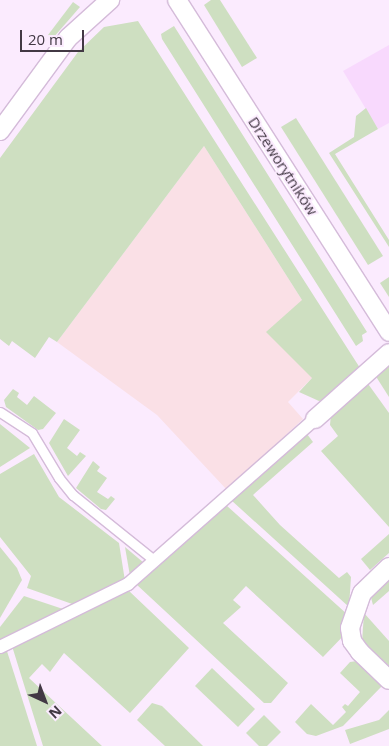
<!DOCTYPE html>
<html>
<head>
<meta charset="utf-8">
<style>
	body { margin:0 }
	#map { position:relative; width:389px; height:746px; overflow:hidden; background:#fbebfe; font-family:"Open Sans",sans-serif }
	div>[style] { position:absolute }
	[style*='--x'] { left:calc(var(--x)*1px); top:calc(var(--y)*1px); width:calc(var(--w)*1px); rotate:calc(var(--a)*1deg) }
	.built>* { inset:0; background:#f8d9fd }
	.education>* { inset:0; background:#fae0e6 }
	.green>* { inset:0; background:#cedfc1 }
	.roads { filter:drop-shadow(1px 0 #d4bbd9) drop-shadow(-1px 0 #d4bbd9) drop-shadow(0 1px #d4bbd9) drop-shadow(0 -1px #d4bbd9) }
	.service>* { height:9px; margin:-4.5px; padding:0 4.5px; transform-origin:4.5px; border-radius:4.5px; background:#fff }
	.pedestrian>* { height:12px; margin:-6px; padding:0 6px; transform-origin:6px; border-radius:6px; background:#fff }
	.minor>* { height:18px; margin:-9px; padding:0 9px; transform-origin:9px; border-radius:9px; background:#fff }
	span { translate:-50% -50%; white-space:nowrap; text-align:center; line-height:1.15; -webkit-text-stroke:4px #fbebfe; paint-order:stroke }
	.street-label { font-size:15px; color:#423844 }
	.north { position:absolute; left:20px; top:676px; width:50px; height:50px; -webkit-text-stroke:4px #fbebfe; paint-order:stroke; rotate:137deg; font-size:14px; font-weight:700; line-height:20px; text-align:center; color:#423844 }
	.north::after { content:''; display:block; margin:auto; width:18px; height:22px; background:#423844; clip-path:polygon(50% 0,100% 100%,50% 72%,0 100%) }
	.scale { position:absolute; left:20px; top:30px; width:64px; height:22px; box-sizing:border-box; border:2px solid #423844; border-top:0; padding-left:6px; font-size:15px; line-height:18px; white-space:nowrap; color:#423844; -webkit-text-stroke:4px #fbebfe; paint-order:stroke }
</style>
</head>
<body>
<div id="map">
	<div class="built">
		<i style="clip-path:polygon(389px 45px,389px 123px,378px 129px,343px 71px)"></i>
	</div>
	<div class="education">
		<i style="clip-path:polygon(204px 146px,302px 300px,312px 378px,288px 402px,303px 419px,227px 490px,157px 415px,57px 342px)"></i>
	</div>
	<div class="green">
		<i style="clip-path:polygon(211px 0,220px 0,257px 58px,242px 67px,204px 5px)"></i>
		<i style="clip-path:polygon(73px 2px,80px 7px,53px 38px,48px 35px)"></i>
		<i style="clip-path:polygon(138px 21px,360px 368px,326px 399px,319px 401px,299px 392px,312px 378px,266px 332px,302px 300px,204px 146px,57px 342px,49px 337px,35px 358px,12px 341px,9px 346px,0 339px,0 158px,78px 52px,104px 27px)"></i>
		<i style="clip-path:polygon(174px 26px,367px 332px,362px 335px,363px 341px,356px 346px,162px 39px,161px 34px)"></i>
		<i style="clip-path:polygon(366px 108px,378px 129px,335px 154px,389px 240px,389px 247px,329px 153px,354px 137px,356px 116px)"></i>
		<i style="clip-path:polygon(296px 118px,383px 256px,368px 265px,281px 127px)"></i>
		<i style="clip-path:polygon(389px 277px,389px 297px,380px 283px)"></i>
		<i style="clip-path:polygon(387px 366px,389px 367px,389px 397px,375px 375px)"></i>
		<i style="clip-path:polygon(366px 381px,389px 413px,389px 527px,321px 451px,338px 436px,330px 425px,331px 414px)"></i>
		<i style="clip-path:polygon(13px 389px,19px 393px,17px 397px,27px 405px,34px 396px,56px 413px,43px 429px,38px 430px,6px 407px,4px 400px)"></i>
		<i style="clip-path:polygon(64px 419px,80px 430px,67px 448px,77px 456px,80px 452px,86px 456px,68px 476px,49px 443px)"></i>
		<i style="clip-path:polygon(0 424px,30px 448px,0 467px)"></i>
		<i style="clip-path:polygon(307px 434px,313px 442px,253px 495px,280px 525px,339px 578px,347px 572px,351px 577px,349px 607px,231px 500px)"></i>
		<i style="clip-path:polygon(34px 454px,59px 497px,119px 543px,125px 581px,75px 605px,27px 588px,31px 576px,0 537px,0 474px)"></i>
		<i style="clip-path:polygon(93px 461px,100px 467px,97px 471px,107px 478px,97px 492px,108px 499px,111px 496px,115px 499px,106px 510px,101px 509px,76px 488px)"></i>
		<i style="clip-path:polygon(226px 505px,348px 615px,348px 631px,323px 657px,246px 586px,233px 600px,241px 607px,223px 623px,288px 683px,271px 703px,264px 703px,136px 584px)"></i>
		<i style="clip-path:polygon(389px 534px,389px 553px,370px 570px,361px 559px)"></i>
		<i style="clip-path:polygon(0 547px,17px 568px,22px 580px,0 618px)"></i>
		<i style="clip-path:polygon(125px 547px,144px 563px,130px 576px)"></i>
		<i style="clip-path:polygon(389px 576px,389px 591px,373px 605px,370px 594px)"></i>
		<i style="clip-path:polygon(128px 590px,189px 648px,130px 713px,64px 653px,50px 672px,42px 664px,29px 678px,102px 746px,43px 746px,12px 646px)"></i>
		<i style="clip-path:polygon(24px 596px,66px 610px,0 641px,0 627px)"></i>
		<i style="clip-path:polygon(364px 613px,389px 641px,389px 666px,362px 642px)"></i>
		<i style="clip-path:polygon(6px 648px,37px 746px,0 746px,0 651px)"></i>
		<i style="clip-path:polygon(357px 661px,382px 686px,343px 726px,316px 736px,307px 734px,295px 722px,311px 704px,333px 725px,346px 712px,342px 707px,345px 704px,348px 706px,360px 692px,340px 673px,350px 662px)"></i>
		<i style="clip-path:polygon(212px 668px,255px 709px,238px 727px,195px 686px)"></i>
		<i style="clip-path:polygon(152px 703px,162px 706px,203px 746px,165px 746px,137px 720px)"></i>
		<i style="clip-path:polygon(389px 710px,389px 729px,350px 744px,345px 730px,379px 720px)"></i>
		<i style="clip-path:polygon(264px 715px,281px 732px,267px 746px,259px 746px,246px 733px)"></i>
	</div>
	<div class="roads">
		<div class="service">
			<i style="--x:0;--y:412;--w:38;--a:33"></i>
			<i style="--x:32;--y:433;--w:52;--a:59"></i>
			<i style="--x:59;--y:478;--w:22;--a:51"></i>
			<i style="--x:73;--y:495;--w:105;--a:38.8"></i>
		</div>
		<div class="pedestrian">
			<i style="--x:0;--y:647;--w:143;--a:-26.2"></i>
			<i style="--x:128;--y:584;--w:249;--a:-41.4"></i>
		</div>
		<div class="minor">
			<i style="--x:177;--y:0;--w:394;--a:57.4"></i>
			<i style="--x:0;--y:131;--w:115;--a:-53.8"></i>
			<i style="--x:68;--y:38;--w:57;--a:-42.1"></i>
			<i style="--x:315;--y:419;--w:99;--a:-41.7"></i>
			<i style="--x:389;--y:567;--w:37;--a:136"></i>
			<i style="--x:362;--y:593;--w:37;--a:109"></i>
			<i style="--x:350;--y:628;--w:13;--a:81"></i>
			<i style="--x:352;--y:641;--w:14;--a:54"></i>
			<i style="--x:360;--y:652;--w:40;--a:44"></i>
		</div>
	</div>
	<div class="street-label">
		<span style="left:283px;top:166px;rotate:57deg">Drzeworytników</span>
	</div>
	<div class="north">N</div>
	<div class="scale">20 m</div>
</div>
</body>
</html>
